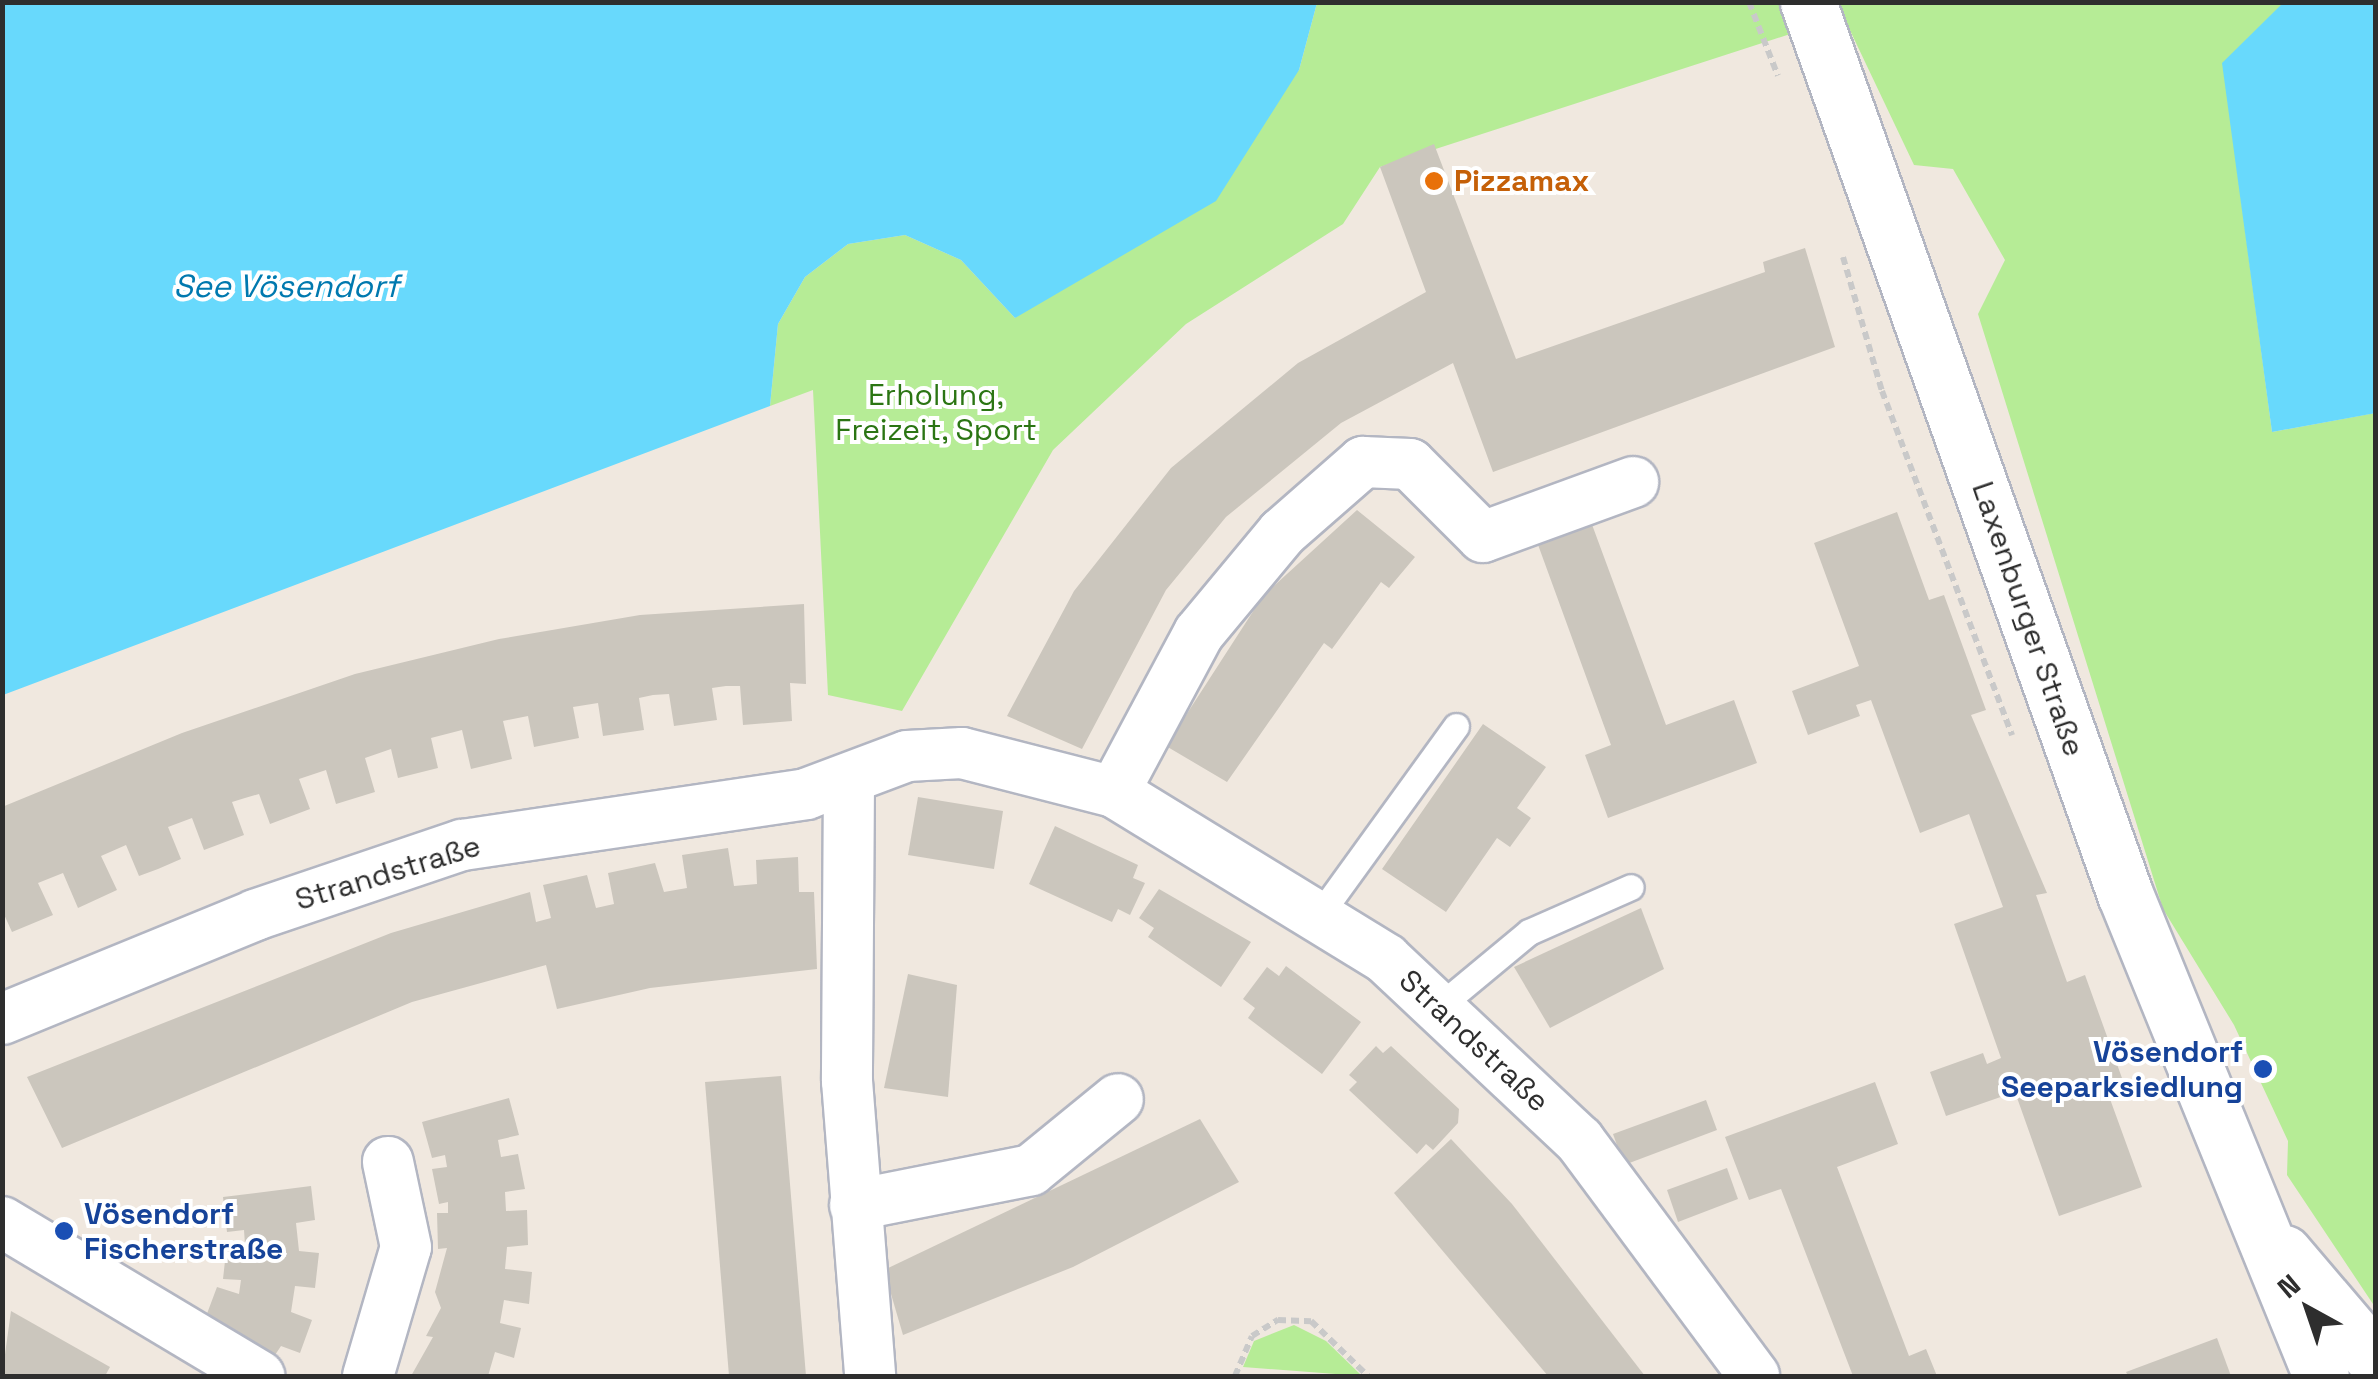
<!DOCTYPE html>
<html>
<head>
<meta charset="utf-8">
<style>
	body { margin:0 }
	#map { position:relative; width:2378px; height:1379px; overflow:hidden; background:#f0e8df; font-family:"Space Grotesk",sans-serif }
	div>[style] { position:absolute }
	[style*='--x'] { left:calc(var(--x)*1px); top:calc(var(--y)*1px); width:calc(var(--w)*1px); rotate:calc(var(--a)*1deg) }
	.green>* { inset:0; background:#b6ec96 }
	.water>* { inset:0; background:#68d9fc }
	.building>* { inset:0; background:#cbc6bd }
	.path>* { height:6px; margin-top:-3px; transform-origin:0; background:repeating-linear-gradient(90deg,#c9c9c9 0 8px,transparent 0 13px) }
	.roads { filter:drop-shadow(2px 0 #b3b6c2) drop-shadow(-2px 0 #b3b6c2) drop-shadow(0 2px #b3b6c2) drop-shadow(0 -2px #b3b6c2) }
	.lane>* { height:25px; margin:-12.5px; padding:0 12.5px; transform-origin:12.5px; border-radius:12.5px; background:#fff }
	.street>* { height:50px; margin:-25px; padding:0 25px; transform-origin:25px; border-radius:25px; background:#fff }
	.secondary>* { height:55px; margin:-27.5px; padding:0 27.5px; transform-origin:27.5px; border-radius:27.5px; background:#fff }
	.dots>* { width:28px; height:28px; translate:-50% -50%; box-sizing:border-box; border:5px solid #fff; border-radius:50% }
	span { translate:-50% -50%; white-space:nowrap; text-align:center; line-height:1.15; -webkit-text-stroke:8px #fff; paint-order:stroke }
	.food-label { font-size:30px; color:#c56008; font-weight:700 }
	.left { translate:0 -50%; text-align:left }
	.park-label { font-size:30px; color:#2b7513 }
	.street-label { font-size:30px; color:#2e2e2e }
	.transit-label { font-size:30px; color:#164399; font-weight:700 }
	.right { translate:-100% -50%; text-align:right }
	.water-label { font-size:32px; color:#0079af; font-style:italic }
	.frame { position:absolute; inset:0; border:5px solid #2e2e2e; pointer-events:none }
	.north { position:absolute; left:2258px; top:1259px; width:100px; height:100px; -webkit-text-stroke:8px #fff; paint-order:stroke; rotate:320deg; font-size:28px; font-weight:700; line-height:40px; text-align:center; color:#2e2e2e }
	.north::after { content:''; display:block; margin:auto; width:35px; height:45px; background:#2e2e2e; clip-path:polygon(50% 0,100% 100%,50% 72%,0 100%) }
</style>
</head>
<body>
<div id="map">
	<div class="green">
		<i style="clip-path:polygon(1808px 2px,1818px 25px,1380px 167px,1343px 224px,1186px 324px,1053px 450px,902px 711px,828px 695px,813px 390px,770px 406px,778px 324px,805px 277px,848px 244px,905px 235px,961px 260px,1015px 318px,1299px 70px,1317px 3px)"></i>
		<i style="clip-path:polygon(1837px 3px,2284px 3px,2223px 63px,2272px 432px,2375px 413px,2375px 1307px,2287px 1175px,2288px 1141px,2234px 1025px,2163px 909px,1978px 314px,2005px 260px,1953px 169px,1914px 165px)"></i>
		<i style="clip-path:polygon(1294px 1325px,1326px 1341px,1362px 1376px,1243px 1367px,1254px 1341px)"></i>
	</div>
	<div class="water">
		<i style="clip-path:polygon(2284px 2px,2375px 3px,2376px 413px,2272px 432px,2222px 63px)"></i>
		<i style="clip-path:polygon(2px 3px,3px 2px,1317px 3px,1299px 70px,1216px 201px,1015px 318px,961px 260px,905px 235px,848px 244px,805px 277px,778px 324px,770px 406px,3px 695px)"></i>
	</div>
	<div class="building">
		<i style="clip-path:polygon(1434px 144px,1516px 359px,1765px 272px,1763px 262px,1805px 248px,1835px 347px,1493px 472px,1453px 363px,1341px 423px,1226px 517px,1166px 590px,1082px 749px,1007px 716px,1074px 591px,1171px 468px,1298px 363px,1426px 292px,1380px 167px)"></i>
		<i style="clip-path:polygon(1357px 510px,1415px 557px,1389px 588px,1381px 582px,1332px 649px,1324px 643px,1227px 782px,1166px 746px,1263px 596px)"></i>
		<i style="clip-path:polygon(1587px 511px,1666px 725px,1734px 700px,1757px 763px,1608px 818px,1585px 755px,1611px 745px,1533px 531px)"></i>
		<i style="clip-path:polygon(1897px 512px,1929px 600px,1944px 595px,1986px 710px,1971px 715px,2047px 893px,2036px 895px,2067px 982px,2085px 975px,2127px 1092px,2110px 1099px,2142px 1187px,2059px 1216px,2015px 1092px,1946px 1116px,1930px 1072px,1983px 1053px,1987px 1064px,2001px 1058px,1954px 924px,2003px 907px,1969px 814px,1920px 833px,1871px 700px,1856px 705px,1860px 716px,1808px 735px,1792px 691px,1859px 666px,1814px 543px)"></i>
		<i style="clip-path:polygon(804px 604px,806px 684px,790px 683px,792px 721px,743px 725px,740px 686px,726px 686px,712px 688px,717px 720px,674px 726px,669px 694px,653px 695px,639px 698px,644px 730px,603px 736px,598px 703px,573px 707px,579px 738px,534px 747px,528px 716px,503px 721px,512px 759px,471px 769px,462px 730px,431px 738px,438px 768px,398px 778px,391px 749px,365px 758px,375px 792px,336px 804px,326px 770px,299px 779px,310px 809px,270px 824px,259px 794px,245px 798px,232px 802px,244px 835px,204px 850px,192px 818px,168px 827px,181px 859px,158px 869px,139px 876px,126px 845px,101px 856px,117px 890px,78px 908px,63px 873px,38px 883px,53px 915px,12px 932px,2px 910px,2px 807px,182px 733px,355px 674px,499px 639px,640px 615px)"></i>
		<i style="clip-path:polygon(1483px 724px,1546px 767px,1517px 808px,1531px 818px,1510px 847px,1497px 838px,1446px 912px,1382px 869px)"></i>
		<i style="clip-path:polygon(918px 797px,1003px 811px,994px 869px,908px 855px)"></i>
		<i style="clip-path:polygon(1055px 826px,1138px 865px,1133px 878px,1145px 883px,1130px 915px,1118px 909px,1112px 922px,1029px 884px)"></i>
		<i style="clip-path:polygon(728px 848px,734px 886px,757px 884px,756px 860px,798px 857px,799px 892px,814px 892px,817px 969px,650px 988px,557px 1009px,546px 965px,412px 1002px,62px 1148px,27px 1077px,391px 933px,530px 892px,536px 922px,551px 918px,543px 885px,587px 875px,596px 908px,614px 904px,608px 873px,655px 863px,664px 892px,687px 888px,682px 855px)"></i>
		<i style="clip-path:polygon(1159px 889px,1251px 942px,1221px 987px,1148px 937px,1154px 928px,1139px 918px)"></i>
		<i style="clip-path:polygon(1641px 908px,1664px 969px,1550px 1028px,1514px 967px)"></i>
		<i style="clip-path:polygon(1286px 966px,1361px 1022px,1322px 1074px,1248px 1018px,1255px 1008px,1243px 999px,1267px 967px,1279px 976px)"></i>
		<i style="clip-path:polygon(908px 974px,957px 985px,948px 1097px,884px 1088px)"></i>
		<i style="clip-path:polygon(1376px 1046px,1383px 1053px,1391px 1046px,1459px 1109px,1458px 1123px,1433px 1150px,1426px 1144px,1417px 1154px,1349px 1090px,1357px 1082px,1349px 1075px)"></i>
		<i style="clip-path:polygon(781px 1076px,806px 1376px,729px 1376px,705px 1082px)"></i>
		<i style="clip-path:polygon(1875px 1082px,1898px 1144px,1837px 1167px,1909px 1356px,1926px 1349px,1937px 1376px,1853px 1376px,1781px 1189px,1749px 1200px,1725px 1137px)"></i>
		<i style="clip-path:polygon(509px 1098px,519px 1135px,498px 1140px,501px 1157px,518px 1154px,525px 1189px,505px 1192px,506px 1211px,527px 1210px,528px 1245px,507px 1247px,505px 1269px,532px 1272px,529px 1304px,504px 1300px,500px 1323px,521px 1328px,514px 1358px,495px 1352px,488px 1376px,411px 1376px,433px 1337px,426px 1336px,441px 1308px,435px 1292px,447px 1248px,438px 1249px,437px 1213px,448px 1213px,448px 1202px,439px 1204px,432px 1169px,447px 1167px,445px 1155px,432px 1158px,422px 1122px)"></i>
		<i style="clip-path:polygon(1706px 1100px,1717px 1130px,1624px 1165px,1613px 1134px)"></i>
		<i style="clip-path:polygon(1200px 1119px,1239px 1182px,1073px 1267px,903px 1335px,884px 1270px)"></i>
		<i style="clip-path:polygon(1451px 1139px,1512px 1204px,1645px 1376px,1548px 1376px,1394px 1193px)"></i>
		<i style="clip-path:polygon(1727px 1168px,1738px 1199px,1678px 1222px,1667px 1190px)"></i>
		<i style="clip-path:polygon(311px 1186px,315px 1220px,296px 1223px,299px 1251px,319px 1253px,315px 1288px,295px 1286px,291px 1312px,312px 1320px,300px 1353px,281px 1346px,267px 1367px,205px 1319px,217px 1287px,239px 1294px,241px 1280px,223px 1279px,227px 1243px,245px 1245px,244px 1230px,227px 1232px,223px 1197px)"></i>
		<i style="clip-path:polygon(11px 1311px,110px 1367px,105px 1376px,2px 1376px)"></i>
		<i style="clip-path:polygon(2217px 1338px,2231px 1376px,2128px 1376px,2126px 1372px)"></i>
	</div>
	<div class="path">
		<i style="--x:1749;--y:2;--w:79;--a:68.6"></i>
		<i style="--x:1843;--y:257;--w:140;--a:73.8"></i>
		<i style="--x:1882;--y:391;--w:368;--a:69.3"></i>
		<i style="--x:1235;--y:1376;--w:43;--a:-67"></i>
		<i style="--x:1252;--y:1336;--w:31;--a:-32"></i>
		<i style="--x:1278;--y:1320;--w:33;--a:2"></i>
		<i style="--x:1311;--y:1321;--w:79;--a:44"></i>
	</div>
	<div class="roads">
		<div class="lane">
			<i style="--x:1320;--y:914;--w:232;--a:-54.1"></i>
			<i style="--x:1441;--y:1005;--w:114;--a:-39.7"></i>
			<i style="--x:1529;--y:932;--w:111;--a:-23.8"></i>
		</div>
		<div class="street">
			<i style="--x:849;--y:781;--w:300;--a:90.4"></i>
			<i style="--x:847;--y:1081;--w:296;--a:85.5"></i>
			<i style="--x:1114;--y:792;--w:180;--a:-61.9"></i>
			<i style="--x:1199;--y:633;--w:130;--a:-50.3"></i>
			<i style="--x:1282;--y:533;--w:108;--a:-41.2"></i>
			<i style="--x:1363;--y:462;--w:47;--a:2.4"></i>
			<i style="--x:1410;--y:464;--w:103;--a:45"></i>
			<i style="--x:1483;--y:537;--w:160;--a:-20.1"></i>
			<i style="--x:2;--y:1019;--w:274;--a:-22.3"></i>
			<i style="--x:255;--y:915;--w:219;--a:-18.7"></i>
			<i style="--x:462;--y:845;--w:348;--a:-8.4"></i>
			<i style="--x:806;--y:794;--w:108;--a:-20.6"></i>
			<i style="--x:907;--y:756;--w:55;--a:-3.1"></i>
			<i style="--x:962;--y:753;--w:157;--a:14.4"></i>
			<i style="--x:1114;--y:792;--w:319;--a:31.5"></i>
			<i style="--x:1386;--y:959;--w:265;--a:43.2"></i>
			<i style="--x:1579;--y:1140;--w:294;--a:53.4"></i>
			<i style="--x:855;--y:1205;--w:179;--a:-11.2"></i>
			<i style="--x:1031;--y:1170;--w:112;--a:-39.2"></i>
			<i style="--x:2;--y:1222;--w:300;--a:30.9"></i>
			<i style="--x:368;--y:1376;--w:134;--a:-73.6"></i>
			<i style="--x:406;--y:1247;--w:87;--a:-102"></i>
		</div>
		<div class="secondary">
			<i style="--x:1808;--y:2;--w:947;--a:70.44"></i>
			<i style="--x:2125;--y:894;--w:520;--a:67.87"></i>
			<i style="--x:2284;--y:1253;--w:142;--a:49.6"></i>
		</div>
	</div>
	<div class="dots">
		<i style="left:1434px;top:181px;background:#e8710a"></i>
		<i style="left:2263px;top:1069px;background:#1a4fb4"></i>
		<i style="left:64px;top:1231px;background:#1a4fb4"></i>
	</div>
	<div class="food-label">
		<span class="left" style="left:1454px;top:181px">Pizzamax</span>
	</div>
	<div class="park-label">
		<span style="left:936px;top:412px">Erholung,<br>Freizeit, Sport</span>
	</div>
	<div class="street-label">
		<span style="left:2028px;top:619px;rotate:71deg">Laxenburger Straße</span>
		<span style="left:388px;top:873px;rotate:-17deg">Strandstraße</span>
		<span style="left:1474px;top:1041px;rotate:43deg">Strandstraße</span>
	</div>
	<div class="transit-label">
		<span class="right" style="left:2243px;top:1069px">Vösendorf<br>Seeparksiedlung</span>
		<span class="left" style="left:84px;top:1231px">Vösendorf<br>Fischerstraße</span>
	</div>
	<div class="water-label">
		<span style="left:286px;top:286px">See Vösendorf</span>
	</div>
	<div class="frame"></div>
	<div class="north">N</div>
</div>
</body>
</html>
